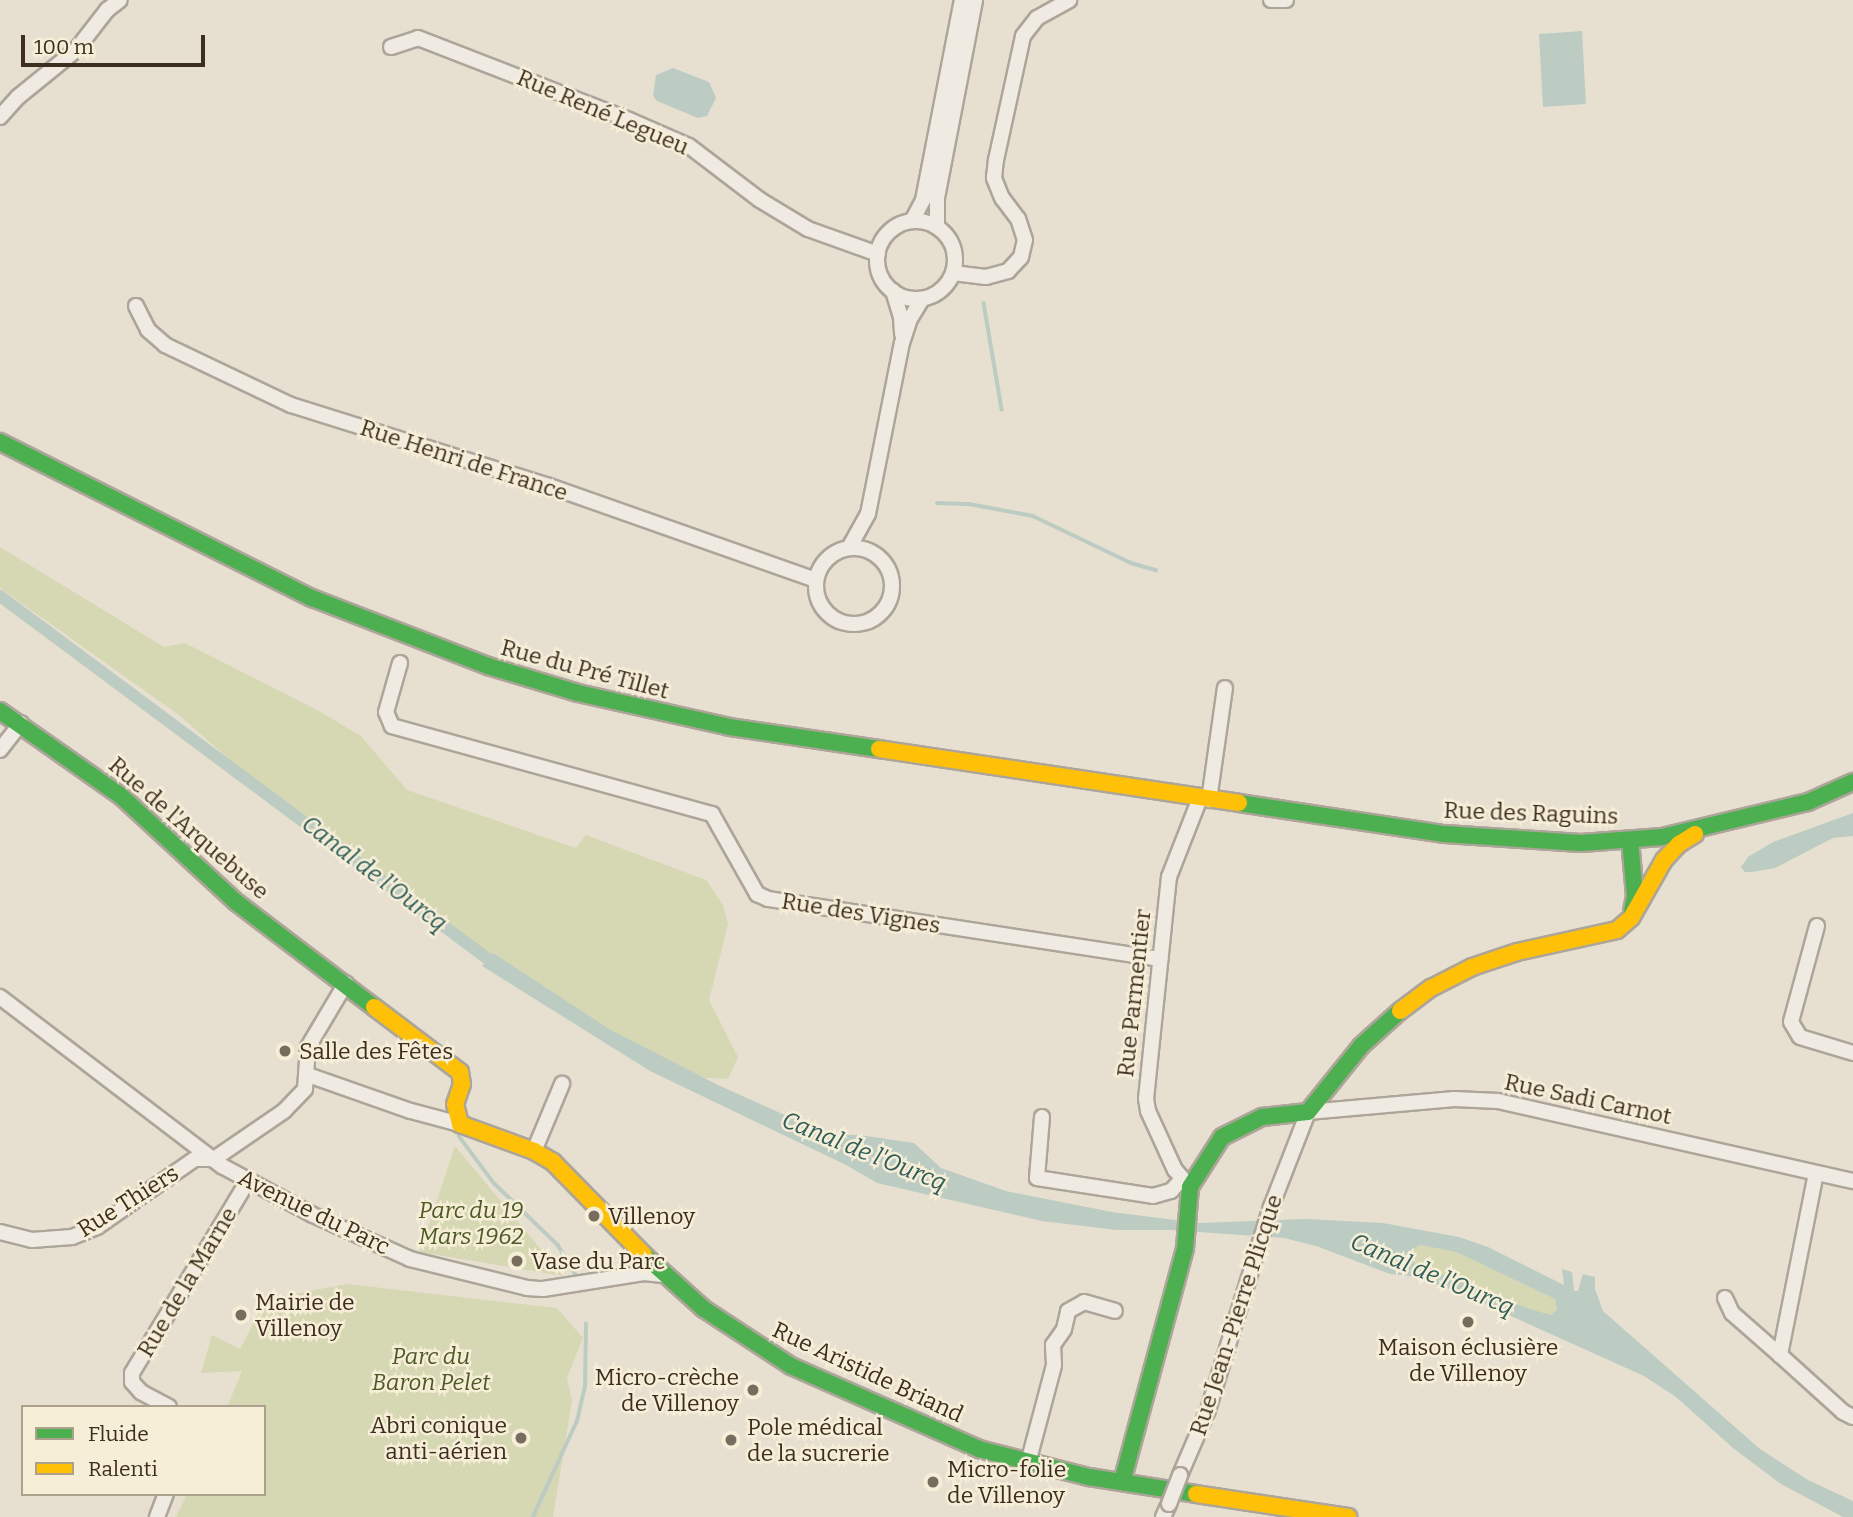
<!DOCTYPE html>
<html>
<head>
<meta charset="utf-8">
<style>
	body { margin:0 }
	#map { position:relative; width:1853px; height:1517px; overflow:hidden; background:#e7e0d1; font-family:Bitter,serif }
	div>[style] { position:absolute }
	[style*='--x'] { left:calc(var(--x)*1px); top:calc(var(--y)*1px); width:calc(var(--w)*1px); rotate:calc(var(--a)*1deg) }
	.green>* { inset:0; background:#d6d7b3 }
	.water>* { inset:0; background:#bcccc2 }
	.stream>* { height:3.5px; margin:-1.75px; padding:0 1.75px; transform-origin:1.75px; border-radius:1.75px; background:#bcccc2 }
	.canal>* { height:12px; margin:-6px; padding:0 6px; transform-origin:6px; border-radius:6px; background:#bcccc2 }
	.roads { filter:drop-shadow(2px 0 #ada599) drop-shadow(-2px 0 #ada599) drop-shadow(0 2px #ada599) drop-shadow(0 -2px #ada599) }
	.street>* { height:14px; margin:-7px; padding:0 7px; transform-origin:7px; border-radius:7px; background:#efebe3 }
	.street>.ring { margin:-7px; padding:0; box-sizing:content-box; background:none; border:14px solid #efebe3; border-radius:50% }
	.fast>* { height:16px; margin:-8px; padding:0 8px; transform-origin:8px; border-radius:8px; background:#4caf50 }
	.slow>* { height:16px; margin:-8px; padding:0 8px; transform-origin:8px; border-radius:8px; background:#ffc107 }
	.bridges { filter:drop-shadow(2px 0 #ada599) drop-shadow(-2px 0 #ada599) drop-shadow(0 2px #ada599) drop-shadow(0 -2px #ada599) }
	.street-bridge>* { height:14px; margin:-7px; padding:0 7px; transform-origin:7px; border-radius:7px; background:#efebe3 }
	.dots>* { width:19px; height:19px; translate:-50% -50%; box-sizing:border-box; border:4px solid #f7eed8; border-radius:50% }
	span { translate:-50% -50%; white-space:nowrap; text-align:center; line-height:1.15; -webkit-text-stroke:5px #f7eed8; paint-order:stroke }
	.street-label { font-size:23px; color:#3d2e20 }
	.poi-label { font-size:23px; color:#3d2e20 }
	.left { translate:0 -50%; text-align:left }
	.right { translate:-100% -50%; text-align:right }
	.park-label { font-size:23px; color:#4d5a26; font-style:italic }
	.water-label { font-size:24px; color:#2f5d5a; font-style:italic }
	.legend { position:absolute; left:21px; top:1405px; width:245px; height:91px; box-sizing:border-box; background:#f7eed8; border:2px solid #ada18e; margin:0; padding:9px 12px; list-style:none; font-size:21px; color:#3d2e20 }
	.legend li { display:flex; align-items:center; gap:14px; height:35px }
	.legend b { width:35px; border:2px solid #ada18e }
	.scale { position:absolute; left:21px; top:35px; width:184px; height:32px; box-sizing:border-box; border:4px solid #3d2e20; border-top:0; padding-left:9px; font-size:21px; line-height:24px; white-space:nowrap; color:#3d2e20; -webkit-text-stroke:5px #f7eed8; paint-order:stroke }
</style>
</head>
<body>
<div id="map">
	<div class="green">
		<i style="clip-path:polygon(0 547px,164px 647px,185px 643px,319px 711px,361px 736px,407px 790px,576px 848px,586px 835px,706px 880px,723px 905px,728px 924px,709px 1000px,738px 1057px,728px 1079px,687px 1077px,538px 988px,337px 854px,179px 715px,0 588px)"></i>
		<i style="clip-path:polygon(455px 1146px,563px 1276px,420px 1252px)"></i>
		<i style="clip-path:polygon(1420px 1245px,1456px 1252px,1555px 1299px,1557px 1311px,1551px 1315px,1527px 1308px,1414px 1264px,1412px 1255px,1414px 1247px)"></i>
		<i style="clip-path:polygon(347px 1284px,557px 1308px,583px 1338px,567px 1378px,572px 1401px,553px 1517px,176px 1517px,187px 1494px,264px 1494px,264px 1407px,227px 1407px,242px 1371px,201px 1373px,212px 1335px,240px 1349px,266px 1299px)"></i>
	</div>
	<div class="water">
		<i style="clip-path:polygon(1582px 31px,1586px 104px,1543px 107px,1539px 34px)"></i>
		<i style="clip-path:polygon(673px 68px,709px 82px,716px 98px,707px 116px,698px 118px,657px 101px,653px 96px,656px 75px)"></i>
		<i style="clip-path:polygon(1853px 813px,1853px 836px,1833px 838px,1775px 868px,1752px 872px,1745px 872px,1741px 867px,1748px 857px,1773px 842px)"></i>
		<i style="clip-path:polygon(evenodd,493px 953px,609px 1029px,718px 1085px,829px 1135px,859px 1135px,914px 1143px,941px 1168px,1006px 1191px,1112px 1212px,1199px 1223px,1307px 1219px,1383px 1223px,1459px 1237px,1488px 1247px,1564px 1285px,1562px 1269px,1572px 1272px,1574px 1291px,1578px 1291px,1583px 1274px,1595px 1277px,1595px 1289px,1603px 1311px,1760px 1449px,1808px 1480px,1853px 1501px,1853px 1517px,1843px 1517px,1781px 1484px,1733px 1448px,1676px 1397px,1644px 1376px,1453px 1290px,1410px 1276px,1390px 1274px,1316px 1246px,1284px 1238px,1170px 1230px,1116px 1230px,1042px 1221px,877px 1183px,846px 1165px,650px 1071px,482px 966px,493px 953px,1420px 1245px,1456px 1252px,1555px 1299px,1557px 1310px,1551px 1315px,1527px 1308px,1415px 1264px,1412px 1255px,1414px 1248px,1420px 1245px)"></i>
	</div>
	<div class="stream">
		<i style="--x:984;--y:303;--w:108;--a:80.4"></i>
		<i style="--x:937;--y:503;--w:32;--a:2"></i>
		<i style="--x:969;--y:504;--w:65;--a:10.6"></i>
		<i style="--x:1033;--y:516;--w:109;--a:25.6"></i>
		<i style="--x:1131;--y:563;--w:26;--a:16"></i>
		<i style="--x:459;--y:1136;--w:59;--a:53.3"></i>
		<i style="--x:494;--y:1183;--w:89;--a:44.1"></i>
		<i style="--x:558;--y:1245;--w:35;--a:59"></i>
		<i style="--x:533;--y:1517;--w:106;--a:-65.4"></i>
		<i style="--x:577;--y:1421;--w:35;--a:-77"></i>
		<i style="--x:585;--y:1387;--w:63;--a:-89.1"></i>
	</div>
	<div class="canal">
		<i style="--x:0;--y:596;--w:623;--a:36.65"></i>
	</div>
	<div class="roads">
		<div class="street">
			<i style="--x:1271;--y:0;--w:15;--a:0"></i>
			<i style="--x:391;--y:47;--w:28;--a:-18"></i>
			<i style="--x:418;--y:38;--w:226;--a:21.2"></i>
			<i style="--x:629;--y:120;--w:65;--a:23.4"></i>
			<i style="--x:689;--y:146;--w:89;--a:37.3"></i>
			<i style="--x:760;--y:200;--w:56;--a:31.1"></i>
			<i style="--x:808;--y:229;--w:74;--a:19.7"></i>
			<i style="--x:0;--y:117;--w:27;--a:-48"></i>
			<i style="--x:18;--y:97;--w:75;--a:-39"></i>
			<i style="--x:76;--y:50;--w:51;--a:-52.2"></i>
			<i style="--x:107;--y:10;--w:16;--a:-38"></i>
			<i style="--x:912;--y:221;--w:24;--a:-62"></i>
			<i style="--x:923;--y:200;--w:204;--a:-79"></i>
			<i class="ring" style="left:877px;top:221px;width:64px;height:64px"></i>
			<i style="--x:937;--y:227;--w:29;--a:-90"></i>
			<i style="--x:937;--y:198;--w:202;--a:-79.1"></i>
			<i style="--x:953;--y:273;--w:33;--a:7"></i>
			<i style="--x:986;--y:277;--w:23;--a:-15"></i>
			<i style="--x:1008;--y:271;--w:19;--a:-47"></i>
			<i style="--x:1021;--y:257;--w:17;--a:-77"></i>
			<i style="--x:1025;--y:240;--w:22;--a:-108"></i>
			<i style="--x:1018;--y:219;--w:26;--a:-127"></i>
			<i style="--x:1002;--y:198;--w:22;--a:-112"></i>
			<i style="--x:994;--y:178;--w:18;--a:-84"></i>
			<i style="--x:996;--y:160;--w:127;--a:-77.7"></i>
			<i style="--x:1023;--y:36;--w:23;--a:-52"></i>
			<i style="--x:1037;--y:18;--w:37;--a:-29"></i>
			<i style="--x:893;--y:291;--w:28;--a:73"></i>
			<i style="--x:901;--y:318;--w:16;--a:86"></i>
			<i style="--x:136;--y:306;--w:27;--a:63"></i>
			<i style="--x:148;--y:330;--w:23;--a:41"></i>
			<i style="--x:165;--y:345;--w:140;--a:25.5"></i>
			<i style="--x:291;--y:405;--w:270;--a:17.4"></i>
			<i style="--x:549;--y:486;--w:283;--a:19.4"></i>
			<i class="ring" style="left:816px;top:548px;width:62px;height:62px"></i>
			<i style="--x:849;--y:548;--w:39;--a:-61"></i>
			<i style="--x:868;--y:514;--w:174;--a:-78.8"></i>
			<i style="--x:902;--y:343;--w:25;--a:-72"></i>
			<i style="--x:910;--y:319;--w:23;--a:-59"></i>
			<i style="--x:400;--y:663;--w:51;--a:105.9"></i>
			<i style="--x:386;--y:712;--w:15;--a:67"></i>
			<i style="--x:392;--y:726;--w:332;--a:15.4"></i>
			<i style="--x:712;--y:814;--w:92;--a:60.6"></i>
			<i style="--x:757;--y:894;--w:12;--a:24"></i>
			<i style="--x:768;--y:899;--w:397;--a:8.7"></i>
			<i style="--x:0;--y:750;--w:34;--a:-52"></i>
			<i style="--x:1209;--y:800;--w:113;--a:-81.9"></i>
			<i style="--x:1817;--y:926;--w:99;--a:105.2"></i>
			<i style="--x:1791;--y:1022;--w:17;--a:59"></i>
			<i style="--x:1800;--y:1037;--w:55;--a:16.8"></i>
			<i style="--x:0;--y:997;--w:279;--a:37.3"></i>
			<i style="--x:222;--y:1166;--w:103;--a:28.3"></i>
			<i style="--x:313;--y:1215;--w:107;--a:24.4"></i>
			<i style="--x:410;--y:1259;--w:121;--a:13.9"></i>
			<i style="--x:527;--y:1288;--w:16;--a:4"></i>
			<i style="--x:543;--y:1289;--w:102;--a:-9"></i>
			<i style="--x:644;--y:1273;--w:19;--a:6"></i>
			<i style="--x:308;--y:1075;--w:109;--a:19.3"></i>
			<i style="--x:411;--y:1111;--w:51;--a:14.9"></i>
			<i style="--x:1042;--y:1117;--w:61;--a:94.7"></i>
			<i style="--x:1037;--y:1178;--w:117;--a:8.8"></i>
			<i style="--x:1153;--y:1196;--w:19;--a:-16"></i>
			<i style="--x:1171;--y:1191;--w:16;--a:-47"></i>
			<i style="--x:534;--y:1151;--w:73;--a:-67.3"></i>
			<i style="--x:214;--y:1159;--w:85;--a:-34.4"></i>
			<i style="--x:284;--y:1111;--w:30;--a:-46"></i>
			<i style="--x:305;--y:1089;--w:42;--a:-85.9"></i>
			<i style="--x:308;--y:1047;--w:74;--a:-59.3"></i>
			<i style="--x:1816;--y:1173;--w:186;--a:101.2"></i>
			<i style="--x:1780;--y:1355;--w:85;--a:42.1"></i>
			<i style="--x:1843;--y:1412;--w:11;--a:27"></i>
			<i style="--x:1190;--y:1187;--w:23;--a:-131"></i>
			<i style="--x:1175;--y:1170;--w:65;--a:-114.6"></i>
			<i style="--x:1148;--y:1111;--w:12;--a:-99"></i>
			<i style="--x:1146;--y:1099;--w:223;--a:-84.1"></i>
			<i style="--x:1169;--y:877;--w:85;--a:-68.6"></i>
			<i style="--x:0;--y:1232;--w:33;--a:14"></i>
			<i style="--x:32;--y:1240;--w:40;--a:-4.3"></i>
			<i style="--x:72;--y:1237;--w:27;--a:-22"></i>
			<i style="--x:97;--y:1227;--w:119;--a:-34.8"></i>
			<i style="--x:195;--y:1159;--w:19;--a:0"></i>
			<i style="--x:1725;--y:1298;--w:17;--a:65"></i>
			<i style="--x:1732;--y:1313;--w:64;--a:41.2"></i>
			<i style="--x:169;--y:1407;--w:32;--a:-152"></i>
			<i style="--x:141;--y:1392;--w:13;--a:-132"></i>
			<i style="--x:132;--y:1382;--w:9;--a:-90"></i>
			<i style="--x:132;--y:1373;--w:224;--a:-58.9"></i>
			<i style="--x:1028;--y:1463;--w:101;--a:-75.1"></i>
			<i style="--x:1054;--y:1365;--w:20;--a:-93"></i>
			<i style="--x:1053;--y:1345;--w:19;--a:-55"></i>
			<i style="--x:1064;--y:1329;--w:18;--a:-77"></i>
			<i style="--x:1068;--y:1311;--w:18;--a:-29"></i>
			<i style="--x:1084;--y:1302;--w:32;--a:16"></i>
			<i style="--x:1180;--y:1475;--w:71;--a:-66.7"></i>
			<i style="--x:1208;--y:1410;--w:213;--a:-72.8"></i>
			<i style="--x:1271;--y:1207;--w:102;--a:-68.7"></i>
			<i style="--x:1308;--y:1112;--w:147;--a:-5.1"></i>
			<i style="--x:1454;--y:1099;--w:44;--a:2.6"></i>
			<i style="--x:1498;--y:1101;--w:364;--a:12.7"></i>
			<i style="--x:157;--y:1517;--w:25;--a:-69"></i>
			<i style="--x:1163;--y:1517;--w:14;--a:-65"></i>
		</div>
		<div class="fast">
			<i style="--x:0;--y:442;--w:349;--a:26.6"></i>
			<i style="--x:312;--y:598;--w:189;--a:21.1"></i>
			<i style="--x:488;--y:666;--w:94;--a:16.7"></i>
			<i style="--x:578;--y:693;--w:156;--a:12.6"></i>
			<i style="--x:730;--y:727;--w:151;--a:8.4"></i>
			<i style="--x:0;--y:711;--w:148;--a:35.1"></i>
			<i style="--x:121;--y:796;--w:156;--a:42.7"></i>
			<i style="--x:236;--y:902;--w:173;--a:37.3"></i>
			<i style="--x:1239;--y:803;--w:208;--a:8.6"></i>
			<i style="--x:1445;--y:834;--w:136;--a:3.8"></i>
			<i style="--x:1581;--y:843;--w:81;--a:-4.2"></i>
			<i style="--x:1662;--y:837;--w:150;--a:-13.5"></i>
			<i style="--x:1808;--y:802;--w:49;--a:-24"></i>
			<i style="--x:1630;--y:840;--w:56;--a:84.9"></i>
			<i style="--x:1635;--y:896;--w:15;--a:101"></i>
			<i style="--x:644;--y:1255;--w:81;--a:42"></i>
			<i style="--x:704;--y:1309;--w:104;--a:33.2"></i>
			<i style="--x:791;--y:1366;--w:206;--a:23.8"></i>
			<i style="--x:979;--y:1449;--w:114;--a:14.3"></i>
			<i style="--x:1089;--y:1477;--w:108;--a:9"></i>
			<i style="--x:1122;--y:1482;--w:242;--a:-74.9"></i>
			<i style="--x:1185;--y:1248;--w:61;--a:-85.3"></i>
			<i style="--x:1190;--y:1187;--w:59;--a:-57.4"></i>
			<i style="--x:1222;--y:1137;--w:45;--a:-26.6"></i>
			<i style="--x:1262;--y:1117;--w:46;--a:-6.2"></i>
			<i style="--x:1308;--y:1112;--w:85;--a:-51.2"></i>
			<i style="--x:1361;--y:1046;--w:52;--a:-41.9"></i>
		</div>
		<div class="slow">
			<i style="--x:879;--y:749;--w:364;--a:8.5"></i>
			<i style="--x:374;--y:1007;--w:108;--a:37.1"></i>
			<i style="--x:460;--y:1072;--w:12;--a:81"></i>
			<i style="--x:462;--y:1084;--w:21;--a:109"></i>
			<i style="--x:455;--y:1104;--w:21;--a:76"></i>
			<i style="--x:460;--y:1124;--w:79;--a:20"></i>
			<i style="--x:534;--y:1151;--w:22;--a:30"></i>
			<i style="--x:553;--y:1162;--w:130;--a:45.6"></i>
			<i style="--x:1400;--y:1011;--w:39;--a:-37"></i>
			<i style="--x:1431;--y:988;--w:46;--a:-27.1"></i>
			<i style="--x:1472;--y:967;--w:47;--a:-18.4"></i>
			<i style="--x:1517;--y:952;--w:102;--a:-12.4"></i>
			<i style="--x:1617;--y:930;--w:18;--a:-41"></i>
			<i style="--x:1631;--y:918;--w:67;--a:-60.4"></i>
			<i style="--x:1664;--y:860;--w:22;--a:-47"></i>
			<i style="--x:1679;--y:844;--w:19;--a:-32"></i>
			<i style="--x:1196;--y:1494;--w:154;--a:8.6"></i>
		</div>
	</div>
	<div class="bridges">
		<div class="street-bridge">
			<i style="--x:1169;--y:1504;--w:31;--a:-69"></i>
		</div>
	</div>
	<div class="dots">
		<i style="left:285px;top:1051px;background:#786c5e"></i>
		<i style="left:594px;top:1216px;background:#786c5e"></i>
		<i style="left:517px;top:1261px;background:#786c5e"></i>
		<i style="left:241px;top:1315px;background:#786c5e"></i>
		<i style="left:1468px;top:1322px;background:#786c5e"></i>
		<i style="left:753px;top:1390px;background:#786c5e"></i>
		<i style="left:521px;top:1438px;background:#786c5e"></i>
		<i style="left:731px;top:1440px;background:#786c5e"></i>
		<i style="left:933px;top:1482px;background:#786c5e"></i>
	</div>
	<div class="street-label">
		<span style="left:603px;top:112px;rotate:23deg">Rue René Legueu</span>
		<span style="left:464px;top:460px;rotate:18deg">Rue Henri de France</span>
		<span style="left:585px;top:669px;rotate:15deg">Rue du Pré Tillet</span>
		<span style="left:1531px;top:813px;rotate:2deg">Rue des Raguins</span>
		<span style="left:189px;top:828px;rotate:41deg">Rue de l'Arquebuse</span>
		<span style="left:861px;top:913px;rotate:9deg">Rue des Vignes</span>
		<span style="left:1134px;top:993px;rotate:-84deg">Rue Parmentier</span>
		<span style="left:1588px;top:1099px;rotate:12deg">Rue Sadi Carnot</span>
		<span style="left:128px;top:1201px;rotate:-32deg">Rue Thiers</span>
		<span style="left:314px;top:1212px;rotate:26deg">Avenue du Parc</span>
		<span style="left:187px;top:1282px;rotate:-59deg">Rue de la Marne</span>
		<span style="left:1236px;top:1315px;rotate:-72deg">Rue Jean-Pierre Plicque</span>
		<span style="left:868px;top:1372px;rotate:25deg">Rue Aristide Briand</span>
	</div>
	<div class="poi-label">
		<span class="left" style="left:299px;top:1051px">Salle des Fêtes</span>
		<span class="left" style="left:608px;top:1216px">Villenoy</span>
		<span class="left" style="left:531px;top:1261px">Vase du Parc</span>
		<span class="left" style="left:255px;top:1315px">Mairie de<br>Villenoy</span>
		<span style="left:1468px;top:1360px">Maison éclusière<br>de Villenoy</span>
		<span class="right" style="left:739px;top:1390px">Micro-crèche<br>de Villenoy</span>
		<span class="right" style="left:507px;top:1438px">Abri conique<br>anti-aérien</span>
		<span class="left" style="left:747px;top:1440px">Pole médical<br>de la sucrerie</span>
		<span class="left" style="left:947px;top:1482px">Micro-folie<br>de Villenoy</span>
	</div>
	<div class="park-label">
		<span style="left:471px;top:1223px">Parc du 19<br>Mars 1962</span>
		<span style="left:431px;top:1369px">Parc du<br>Baron Pelet</span>
	</div>
	<div class="water-label">
		<span style="left:374px;top:874px;rotate:37deg">Canal de l'Ourcq</span>
		<span style="left:864px;top:1152px;rotate:22deg">Canal de l'Ourcq</span>
		<span style="left:1432px;top:1275px;rotate:23deg">Canal de l'Ourcq</span>
	</div>
	<ul class="legend">
	<li><b style="height:9px;background:#4caf50"></b>Fluide</li>
	<li><b style="height:9px;background:#ffc107"></b>Ralenti</li>
	</ul>
	<div class="scale">100 m</div>
</div>
</body>
</html>
